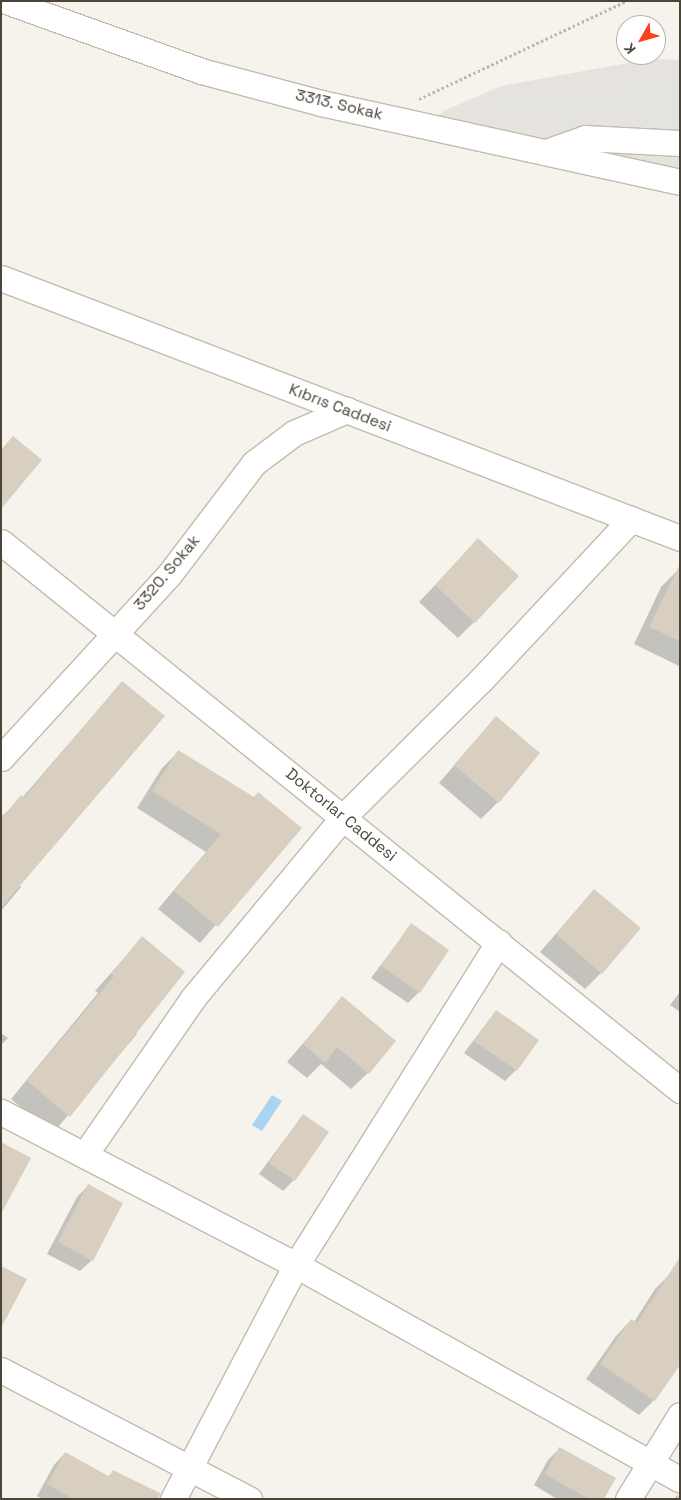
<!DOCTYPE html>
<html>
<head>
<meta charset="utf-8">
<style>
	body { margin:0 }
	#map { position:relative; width:681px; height:1500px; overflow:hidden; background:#f6f3ec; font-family:"Space Grotesk",sans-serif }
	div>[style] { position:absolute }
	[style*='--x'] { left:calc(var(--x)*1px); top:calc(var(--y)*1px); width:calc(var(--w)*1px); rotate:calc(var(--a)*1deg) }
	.industrial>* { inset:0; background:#e6e2dd }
	.parking>* { inset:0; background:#e5e3e0 }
	.water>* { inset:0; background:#a9d4f2 }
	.shadow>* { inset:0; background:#0003 }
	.building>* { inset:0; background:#d8cfc1 }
	.path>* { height:3px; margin-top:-1.5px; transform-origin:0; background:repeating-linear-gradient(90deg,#c4b79f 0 2.5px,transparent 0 5px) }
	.roads { filter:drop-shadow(1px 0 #c2bbae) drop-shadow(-1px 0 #c2bbae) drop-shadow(0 1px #c2bbae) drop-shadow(0 -1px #c2bbae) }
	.minor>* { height:25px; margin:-12.5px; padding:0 12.5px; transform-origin:12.5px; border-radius:12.5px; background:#fff }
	span { translate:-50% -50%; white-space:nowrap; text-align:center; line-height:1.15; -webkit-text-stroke:5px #fff; paint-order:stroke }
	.street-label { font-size:16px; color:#4b4439 }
	.frame { position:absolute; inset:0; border:2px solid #4b4439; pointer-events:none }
	.north { position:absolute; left:616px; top:15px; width:50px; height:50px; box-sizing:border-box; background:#fff; border:1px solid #b7b4b0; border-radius:50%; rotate:232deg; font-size:14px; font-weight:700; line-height:20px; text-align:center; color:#4b4439 }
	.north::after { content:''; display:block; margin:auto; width:18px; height:22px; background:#fc3f1d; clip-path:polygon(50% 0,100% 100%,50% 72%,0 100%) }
</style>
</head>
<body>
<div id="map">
	<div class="industrial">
		<i style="clip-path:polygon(650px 59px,680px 60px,680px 177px,424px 125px,446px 110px,501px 86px)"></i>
	</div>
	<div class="parking">
		<i style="clip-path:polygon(680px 76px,680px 127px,563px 127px,473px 114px,499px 94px)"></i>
	</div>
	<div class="water">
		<i style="clip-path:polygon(272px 1095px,282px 1101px,262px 1131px,252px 1125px)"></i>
	</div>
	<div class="shadow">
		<i style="clip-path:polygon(478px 540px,474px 622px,458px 638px,419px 602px)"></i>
		<i style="clip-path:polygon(677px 571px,680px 572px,679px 666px,634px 644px,661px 587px)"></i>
		<i style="clip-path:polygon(122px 682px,163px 717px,18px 885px,21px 887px,1px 911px,1px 817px,22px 798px)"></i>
		<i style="clip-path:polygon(496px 717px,498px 802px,481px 819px,439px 783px)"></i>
		<i style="clip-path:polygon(178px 752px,300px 828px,200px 943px,158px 909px,206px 852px,137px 808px,162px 768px)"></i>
		<i style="clip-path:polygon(594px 890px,601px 973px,585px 989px,540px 952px)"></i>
		<i style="clip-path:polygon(411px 925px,419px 992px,408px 1003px,371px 978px)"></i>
		<i style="clip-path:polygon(142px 938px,135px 1031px,137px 1034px,53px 1133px,11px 1099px,98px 993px,95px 991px)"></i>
		<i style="clip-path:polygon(680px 992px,680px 1012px,670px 1005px)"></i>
		<i style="clip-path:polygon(342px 998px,368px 1073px,351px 1089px,321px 1064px,307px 1078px,287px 1062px)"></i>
		<i style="clip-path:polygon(496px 1011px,516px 1070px,505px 1081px,464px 1053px)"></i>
		<i style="clip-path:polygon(1px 1033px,8px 1038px,1px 1045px)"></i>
		<i style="clip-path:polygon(303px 1115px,294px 1180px,283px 1191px,259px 1174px)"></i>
		<i style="clip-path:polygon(88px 1186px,92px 1260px,80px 1271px,47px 1254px,77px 1197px)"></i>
		<i style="clip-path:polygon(670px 1274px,654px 1400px,639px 1415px,586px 1379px,616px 1336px,631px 1320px,634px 1322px,655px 1289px)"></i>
		<i style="clip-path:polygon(560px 1448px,603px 1499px,557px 1499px,534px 1485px,548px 1460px)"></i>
		<i style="clip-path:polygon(65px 1453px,108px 1477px,113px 1471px,140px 1499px,42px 1499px,37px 1496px,54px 1465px)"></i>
		<i style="clip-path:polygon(677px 1495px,680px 1499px,674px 1499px)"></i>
	</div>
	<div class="building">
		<i style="clip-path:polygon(13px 436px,42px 460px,1px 509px,1px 450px)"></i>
		<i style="clip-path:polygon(478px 538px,519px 576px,475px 623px,435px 585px)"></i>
		<i style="clip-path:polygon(680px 564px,680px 641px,649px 627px)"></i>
		<i style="clip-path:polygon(122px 681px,165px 716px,1px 908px,1px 819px,21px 795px,24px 798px)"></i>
		<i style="clip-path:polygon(496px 716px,540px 753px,499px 803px,454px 765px)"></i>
		<i style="clip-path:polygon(178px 750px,254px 797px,258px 792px,302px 828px,218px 927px,174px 891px,221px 834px,152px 791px)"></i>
		<i style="clip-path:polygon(594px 889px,641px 928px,602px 974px,556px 934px)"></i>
		<i style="clip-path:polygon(411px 923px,449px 950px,420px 993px,381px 966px)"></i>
		<i style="clip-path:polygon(142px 936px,185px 972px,70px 1117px,27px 1081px,114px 976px,111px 974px)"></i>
		<i style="clip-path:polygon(342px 996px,396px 1041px,369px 1074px,337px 1047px,325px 1063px,303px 1044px)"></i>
		<i style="clip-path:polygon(496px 1010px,539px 1040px,517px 1071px,474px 1041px)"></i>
		<i style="clip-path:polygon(303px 1114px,329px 1132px,295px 1181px,269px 1163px)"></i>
		<i style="clip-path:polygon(1px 1142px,31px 1158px,1px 1214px)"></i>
		<i style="clip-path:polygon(88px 1184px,123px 1203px,93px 1261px,58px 1242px)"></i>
		<i style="clip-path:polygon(680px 1257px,680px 1365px,655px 1401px,600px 1364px,631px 1319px,637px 1323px)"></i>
		<i style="clip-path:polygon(1px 1266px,27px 1279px,1px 1328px)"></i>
		<i style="clip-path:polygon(559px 1447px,616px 1478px,604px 1499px,589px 1499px,545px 1474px)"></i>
		<i style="clip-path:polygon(65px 1452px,110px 1477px,113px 1470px,160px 1493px,159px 1499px,73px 1499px,47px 1484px)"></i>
	</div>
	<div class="path">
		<i style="--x:419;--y:99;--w:229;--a:-25.3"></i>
	</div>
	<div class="roads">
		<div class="minor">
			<i style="--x:6;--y:1;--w:207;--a:19.7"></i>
			<i style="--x:201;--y:71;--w:124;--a:14.9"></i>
			<i style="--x:321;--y:103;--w:368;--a:12.4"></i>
			<i style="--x:546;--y:152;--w:41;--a:-19.7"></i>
			<i style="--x:585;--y:138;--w:95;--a:3"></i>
			<i style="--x:1;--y:278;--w:727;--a:20.95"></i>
			<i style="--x:1;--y:542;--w:873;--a:38.91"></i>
			<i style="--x:1;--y:758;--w:247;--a:-47.5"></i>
			<i style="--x:168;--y:576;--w:142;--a:-52.7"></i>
			<i style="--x:254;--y:463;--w:50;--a:-36.9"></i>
			<i style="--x:294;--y:433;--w:58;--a:-23.5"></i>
			<i style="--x:1;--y:1112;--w:332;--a:27.4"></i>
			<i style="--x:296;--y:1265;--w:440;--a:29.2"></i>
			<i style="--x:85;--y:1154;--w:190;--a:-55.3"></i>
			<i style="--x:193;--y:998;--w:236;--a:-50.3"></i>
			<i style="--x:344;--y:816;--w:193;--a:-44.8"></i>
			<i style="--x:481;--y:680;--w:220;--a:-47"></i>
			<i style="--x:1;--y:1370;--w:280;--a:27.5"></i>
			<i style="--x:173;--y:1499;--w:264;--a:-62.3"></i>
			<i style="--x:296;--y:1265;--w:381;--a:-57.9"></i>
			<i style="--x:628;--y:1499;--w:99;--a:-58.2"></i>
		</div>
	</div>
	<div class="street-label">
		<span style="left:339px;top:105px;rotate:13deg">3313. Sokak</span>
		<span style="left:340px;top:408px;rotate:21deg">Kıbrıs Caddesi</span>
		<span style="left:167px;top:573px;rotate:-50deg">3320. Sokak</span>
		<span style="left:341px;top:815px;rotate:39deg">Doktorlar Caddesi</span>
	</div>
	<div class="frame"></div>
	<div class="north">K</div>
</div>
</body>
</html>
